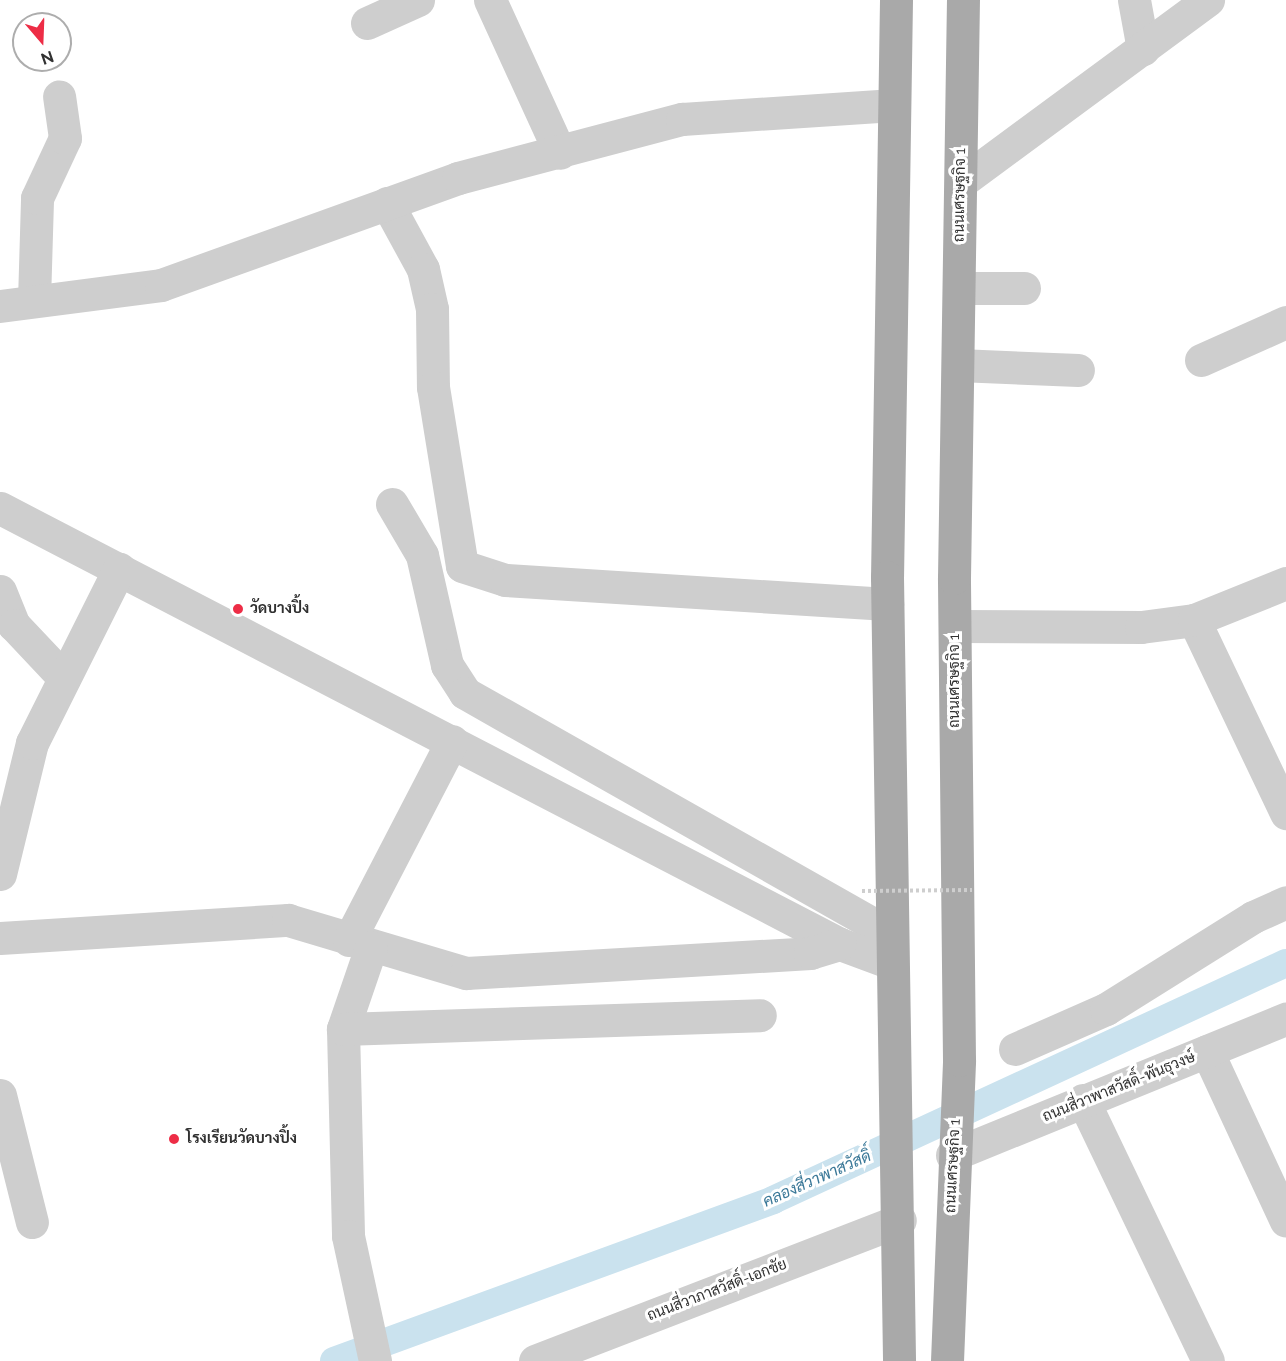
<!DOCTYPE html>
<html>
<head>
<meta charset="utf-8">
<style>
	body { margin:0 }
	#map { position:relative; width:1286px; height:1361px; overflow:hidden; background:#fff; font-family:Raleway,Sarabun,sans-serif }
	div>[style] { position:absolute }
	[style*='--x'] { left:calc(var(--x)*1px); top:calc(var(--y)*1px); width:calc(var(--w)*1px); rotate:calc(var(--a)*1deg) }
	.canal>* { height:28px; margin:-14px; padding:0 14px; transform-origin:14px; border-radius:14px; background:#cae2ee }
	.minor>* { height:33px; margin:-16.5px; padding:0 16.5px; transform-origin:16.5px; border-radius:16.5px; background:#cecece }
	.major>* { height:33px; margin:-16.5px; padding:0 16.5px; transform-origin:16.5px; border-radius:16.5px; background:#a9a9a9 }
	.path-bridge>* { height:4px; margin-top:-2px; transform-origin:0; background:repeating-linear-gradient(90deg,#cecece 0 3px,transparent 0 6px) }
	.dots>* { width:16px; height:16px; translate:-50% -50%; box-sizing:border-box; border:3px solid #fff; border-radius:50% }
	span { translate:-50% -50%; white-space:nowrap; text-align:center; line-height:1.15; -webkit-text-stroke:6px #fff; paint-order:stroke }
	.street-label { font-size:15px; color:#313131 }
	.poi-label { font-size:15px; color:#313131; font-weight:700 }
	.left { translate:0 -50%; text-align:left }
	.water-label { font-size:16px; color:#3a7898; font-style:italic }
	.north { position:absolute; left:12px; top:12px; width:60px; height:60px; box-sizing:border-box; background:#fff; border:2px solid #adadad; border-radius:50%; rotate:161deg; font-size:16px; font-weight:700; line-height:24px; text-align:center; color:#313131 }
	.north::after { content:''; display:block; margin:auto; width:21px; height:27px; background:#ed2d46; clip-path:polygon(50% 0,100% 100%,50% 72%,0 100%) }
</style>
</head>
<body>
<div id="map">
	<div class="canal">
		<i style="--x:334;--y:1361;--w:468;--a:-20.1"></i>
		<i style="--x:773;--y:1200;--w:565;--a:-24.8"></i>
	</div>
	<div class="minor">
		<i style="--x:490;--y:0;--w:168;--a:65.4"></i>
		<i style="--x:1134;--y:0;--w:50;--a:79.6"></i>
		<i style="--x:367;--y:23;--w:56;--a:-24.3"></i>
		<i style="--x:961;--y:182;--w:307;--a:-36.4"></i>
		<i style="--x:387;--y:203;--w:75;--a:61.4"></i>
		<i style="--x:423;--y:269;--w:41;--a:77.3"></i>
		<i style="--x:432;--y:309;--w:78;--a:89.3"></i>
		<i style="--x:433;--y:387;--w:181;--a:80.8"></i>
		<i style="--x:462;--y:566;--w:45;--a:18"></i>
		<i style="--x:505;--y:580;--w:383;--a:3.6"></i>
		<i style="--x:959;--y:288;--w:65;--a:0"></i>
		<i style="--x:34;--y:301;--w:103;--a:-88.3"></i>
		<i style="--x:37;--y:198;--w:66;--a:-65"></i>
		<i style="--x:65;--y:138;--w:42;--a:-98.1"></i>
		<i style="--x:0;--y:306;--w:162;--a:-7.4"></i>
		<i style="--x:161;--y:285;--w:316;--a:-19.8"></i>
		<i style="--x:458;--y:178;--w:232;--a:-14.8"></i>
		<i style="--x:682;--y:119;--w:212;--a:-3.8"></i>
		<i style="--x:1201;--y:360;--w:93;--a:-24.1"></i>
		<i style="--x:958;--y:365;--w:120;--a:2.4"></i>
		<i style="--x:392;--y:504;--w:59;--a:59.5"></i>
		<i style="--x:422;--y:555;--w:113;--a:77.2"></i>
		<i style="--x:447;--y:665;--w:33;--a:57"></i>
		<i style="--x:465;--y:693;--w:488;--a:29.5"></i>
		<i style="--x:0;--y:508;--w:946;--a:27.43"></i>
		<i style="--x:840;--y:944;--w:54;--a:20.4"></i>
		<i style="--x:0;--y:591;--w:37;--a:68"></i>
		<i style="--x:14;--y:625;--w:73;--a:46.7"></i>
		<i style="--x:1194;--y:620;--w:214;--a:64.5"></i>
		<i style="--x:955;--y:626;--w:186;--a:0.3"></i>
		<i style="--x:1141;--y:627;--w:53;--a:-7.5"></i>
		<i style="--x:1194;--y:620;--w:99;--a:-21.9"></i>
		<i style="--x:0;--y:874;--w:135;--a:-76.3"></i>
		<i style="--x:32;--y:743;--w:195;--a:-63.4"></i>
		<i style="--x:0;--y:938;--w:289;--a:-3.6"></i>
		<i style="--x:288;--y:920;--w:186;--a:16.6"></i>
		<i style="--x:466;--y:973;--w:345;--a:-3.3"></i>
		<i style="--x:810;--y:953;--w:31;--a:-17"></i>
		<i style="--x:349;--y:940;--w:224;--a:-62.6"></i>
		<i style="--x:371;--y:947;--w:87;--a:108.9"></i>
		<i style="--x:343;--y:1029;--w:207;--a:88.6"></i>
		<i style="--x:348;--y:1236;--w:128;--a:77.8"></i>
		<i style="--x:343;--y:1029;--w:417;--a:-1.9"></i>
		<i style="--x:1015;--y:1049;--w:99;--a:-23.7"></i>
		<i style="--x:1106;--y:1009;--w:173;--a:-32"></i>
		<i style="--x:1253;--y:917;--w:36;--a:-24"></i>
		<i style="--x:1207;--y:1051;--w:187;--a:65.1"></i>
		<i style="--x:0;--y:1095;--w:131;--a:75.9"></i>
		<i style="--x:1083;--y:1100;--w:289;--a:64.4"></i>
		<i style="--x:952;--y:1155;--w:361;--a:-22.2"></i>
		<i style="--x:535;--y:1361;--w:391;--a:-21.1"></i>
	</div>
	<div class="major">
		<i style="--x:896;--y:0;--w:577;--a:90.89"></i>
		<i style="--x:887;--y:577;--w:784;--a:89.12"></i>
		<i style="--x:947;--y:1361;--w:301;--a:-87.7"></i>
		<i style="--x:959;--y:1060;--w:482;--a:-90.6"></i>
		<i style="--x:954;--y:578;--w:578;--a:-89.11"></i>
	</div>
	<div class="path-bridge">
		<i style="--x:862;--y:891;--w:110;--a:-0.5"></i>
	</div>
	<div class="dots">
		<i style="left:238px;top:609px;background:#ed2d46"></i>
		<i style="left:174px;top:1139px;background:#ed2d46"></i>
	</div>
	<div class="street-label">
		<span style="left:960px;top:195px;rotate:-89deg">ถนนเศรษฐกิจ 1</span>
		<span style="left:955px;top:681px;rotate:-90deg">ถนนเศรษฐกิจ 1</span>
		<span style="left:1119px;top:1087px;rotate:-22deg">ถนนสี่วาพาสวัสดิ์-พันธุวงษ์</span>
		<span style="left:953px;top:1166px;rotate:-87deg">ถนนเศรษฐกิจ 1</span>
		<span style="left:717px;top:1290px;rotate:-21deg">ถนนสี่วาภาสวัสดิ์-เอกชัย</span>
	</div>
	<div class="poi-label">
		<span class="left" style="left:250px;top:609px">วัดบางปิ้ง</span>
		<span class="left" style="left:186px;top:1139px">โรงเรียนวัดบางปิ้ง</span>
	</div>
	<div class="water-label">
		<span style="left:817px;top:1179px;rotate:-24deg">คลองสี่วาพาสวัสดิ์</span>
	</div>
	<div class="north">N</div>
</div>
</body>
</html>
